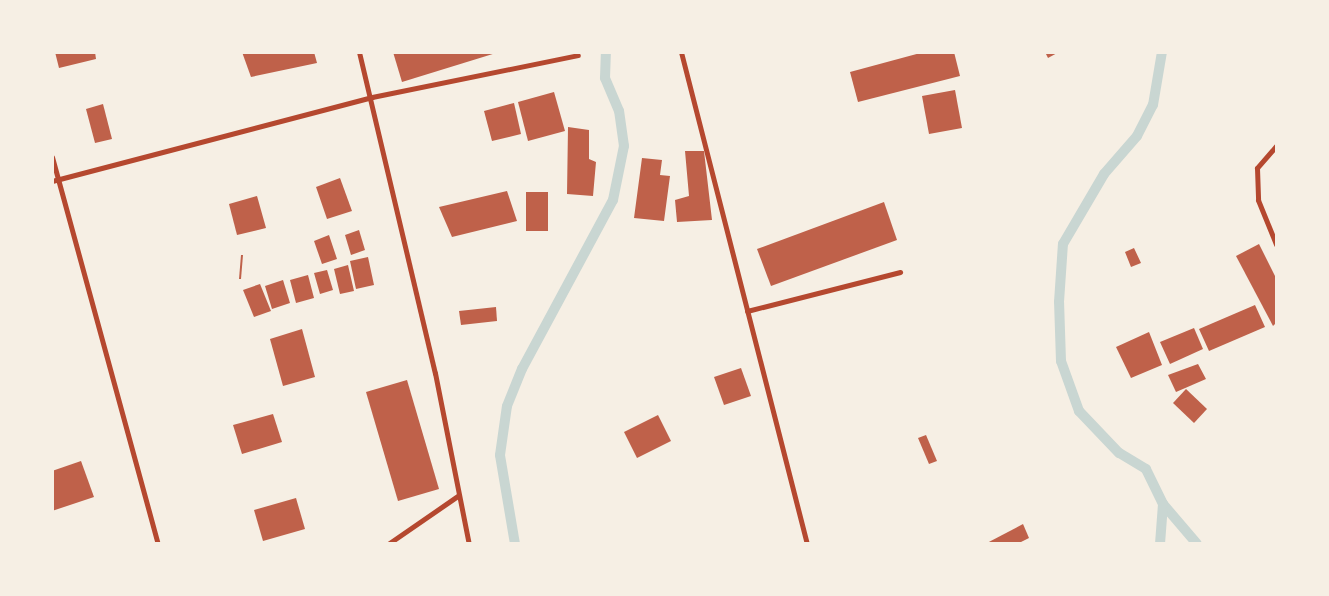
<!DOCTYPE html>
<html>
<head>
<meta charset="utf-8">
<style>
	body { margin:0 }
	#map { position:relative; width:1329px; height:596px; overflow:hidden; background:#f6efe4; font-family:Quicksand,sans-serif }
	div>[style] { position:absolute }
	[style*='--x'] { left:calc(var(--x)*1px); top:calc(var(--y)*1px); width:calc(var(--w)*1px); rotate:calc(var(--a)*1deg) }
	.stream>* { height:10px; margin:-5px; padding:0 5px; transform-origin:5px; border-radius:5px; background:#c9d6d2 }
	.building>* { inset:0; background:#bf614a }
	.minor>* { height:5px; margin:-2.5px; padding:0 2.5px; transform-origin:2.5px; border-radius:2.5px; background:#b5482f }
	span { translate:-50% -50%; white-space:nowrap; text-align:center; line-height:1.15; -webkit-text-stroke:4px #f6efe4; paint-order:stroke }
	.frame { position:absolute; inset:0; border:54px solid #f6efe4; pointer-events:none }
</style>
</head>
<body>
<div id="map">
	<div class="stream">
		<i style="--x:1163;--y:504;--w:52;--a:49.6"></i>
		<i style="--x:515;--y:544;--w:90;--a:-99.6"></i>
		<i style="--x:500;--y:455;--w:49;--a:-81.9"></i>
		<i style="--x:507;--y:406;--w:40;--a:-68"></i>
		<i style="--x:522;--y:369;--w:192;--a:-61.7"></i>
		<i style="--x:613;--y:200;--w:55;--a:-78.5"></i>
		<i style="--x:624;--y:146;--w:35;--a:-98"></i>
		<i style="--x:619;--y:111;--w:36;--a:-113"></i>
		<i style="--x:605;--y:78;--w:26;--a:-88"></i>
		<i style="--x:1160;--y:544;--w:40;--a:-85.7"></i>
		<i style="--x:1163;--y:504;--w:39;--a:-116"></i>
		<i style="--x:1146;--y:469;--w:31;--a:-149"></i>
		<i style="--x:1119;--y:453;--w:58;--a:-133.6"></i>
		<i style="--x:1079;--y:411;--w:53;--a:-109.8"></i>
		<i style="--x:1061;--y:361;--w:59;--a:-91.9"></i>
		<i style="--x:1059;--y:302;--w:58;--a:-86.1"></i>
		<i style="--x:1063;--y:244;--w:81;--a:-59.6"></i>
		<i style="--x:1104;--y:174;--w:50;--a:-49"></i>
		<i style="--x:1137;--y:136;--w:35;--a:-63"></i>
		<i style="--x:1153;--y:105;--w:54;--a:-80.4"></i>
	</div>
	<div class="building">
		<i style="clip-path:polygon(55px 52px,95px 52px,96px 59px,59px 68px)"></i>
		<i style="clip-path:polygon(242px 52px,314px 52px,317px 63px,251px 77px)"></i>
		<i style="clip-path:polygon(393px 52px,496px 52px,496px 53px,402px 82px)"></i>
		<i style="clip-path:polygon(924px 52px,954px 52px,960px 76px,858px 102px,850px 72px)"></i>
		<i style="clip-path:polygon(1045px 52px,1059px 52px,1048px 58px)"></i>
		<i style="clip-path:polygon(955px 90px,962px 128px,929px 134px,922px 96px)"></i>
		<i style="clip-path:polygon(554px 92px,565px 131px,528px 141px,518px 102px)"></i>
		<i style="clip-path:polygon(514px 103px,521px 134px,492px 141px,484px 111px)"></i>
		<i style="clip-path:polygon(103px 104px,112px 139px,95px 143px,86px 109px)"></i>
		<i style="clip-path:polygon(568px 127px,589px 130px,589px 159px,596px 162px,593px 196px,567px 194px)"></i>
		<i style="clip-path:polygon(685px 151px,704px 151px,712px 220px,677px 222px,675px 200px,689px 196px)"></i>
		<i style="clip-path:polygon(642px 158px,662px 160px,660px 175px,670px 176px,664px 221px,634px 218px)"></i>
		<i style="clip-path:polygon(340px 178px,352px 211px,327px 219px,316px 187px)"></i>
		<i style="clip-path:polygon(507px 191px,517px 221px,452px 237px,439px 207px)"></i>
		<i style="clip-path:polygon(526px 192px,548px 192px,548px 231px,526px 231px)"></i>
		<i style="clip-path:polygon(257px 196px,266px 228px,237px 235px,229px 204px)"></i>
		<i style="clip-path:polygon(884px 202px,897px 240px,771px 286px,757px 249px)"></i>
		<i style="clip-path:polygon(359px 230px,365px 250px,351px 255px,345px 235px)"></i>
		<i style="clip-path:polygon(329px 235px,337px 259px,322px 264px,314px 241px)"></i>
		<i style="clip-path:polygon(1259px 244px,1276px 278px,1276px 323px,1273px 326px,1236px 256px)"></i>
		<i style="clip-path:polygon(1134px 248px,1141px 263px,1131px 267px,1125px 252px)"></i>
		<i style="clip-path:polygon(241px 255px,243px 255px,241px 279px,239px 279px)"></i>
		<i style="clip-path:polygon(368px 257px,374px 285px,356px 289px,350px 261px)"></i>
		<i style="clip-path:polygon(348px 265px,354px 291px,340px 294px,334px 269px)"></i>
		<i style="clip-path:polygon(327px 270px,333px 290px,320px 294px,314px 273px)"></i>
		<i style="clip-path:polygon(308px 275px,314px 298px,296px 303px,290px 280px)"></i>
		<i style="clip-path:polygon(283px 280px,290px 303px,272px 309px,265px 286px)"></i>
		<i style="clip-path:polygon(260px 284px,271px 311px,254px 317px,243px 290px)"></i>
		<i style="clip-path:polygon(1255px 305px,1265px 327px,1209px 351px,1199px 329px)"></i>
		<i style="clip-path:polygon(496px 307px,497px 321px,461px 325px,459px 311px)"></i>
		<i style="clip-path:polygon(1194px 328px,1203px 349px,1170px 364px,1160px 342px)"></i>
		<i style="clip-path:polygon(302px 329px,315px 377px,283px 386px,270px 339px)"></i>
		<i style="clip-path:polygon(1149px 332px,1162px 365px,1131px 378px,1116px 347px)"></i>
		<i style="clip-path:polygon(1198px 364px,1206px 379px,1176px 392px,1168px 375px)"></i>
		<i style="clip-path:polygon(741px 368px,751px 396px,724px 405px,714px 377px)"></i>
		<i style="clip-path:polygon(407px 380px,439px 489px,398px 501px,366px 392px)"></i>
		<i style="clip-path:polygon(1186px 389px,1207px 409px,1194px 423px,1173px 403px)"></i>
		<i style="clip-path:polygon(273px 414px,282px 442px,242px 454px,233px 425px)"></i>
		<i style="clip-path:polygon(658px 415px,671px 441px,637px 458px,624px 432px)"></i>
		<i style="clip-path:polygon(926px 435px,937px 461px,929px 464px,918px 438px)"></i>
		<i style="clip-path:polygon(81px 461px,94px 497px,52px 511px,52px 471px)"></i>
		<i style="clip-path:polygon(296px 498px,305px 529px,263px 541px,254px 510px)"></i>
		<i style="clip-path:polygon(1023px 524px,1029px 538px,1017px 544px,985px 544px)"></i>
	</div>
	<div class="minor">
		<i style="--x:359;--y:52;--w:330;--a:76.7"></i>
		<i style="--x:435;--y:373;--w:174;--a:78.8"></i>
		<i style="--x:681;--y:52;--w:508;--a:75.64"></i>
		<i style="--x:1276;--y:146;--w:29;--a:131"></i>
		<i style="--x:1257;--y:168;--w:32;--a:88"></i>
		<i style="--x:1258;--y:200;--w:48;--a:67.8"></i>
		<i style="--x:52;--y:157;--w:401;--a:74.7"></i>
		<i style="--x:52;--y:181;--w:331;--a:-14.7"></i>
		<i style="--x:372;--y:97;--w:210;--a:-11.5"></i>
		<i style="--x:747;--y:311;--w:158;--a:-14.3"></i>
		<i style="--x:388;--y:544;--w:86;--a:-34.6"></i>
	</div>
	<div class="frame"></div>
</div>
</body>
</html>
